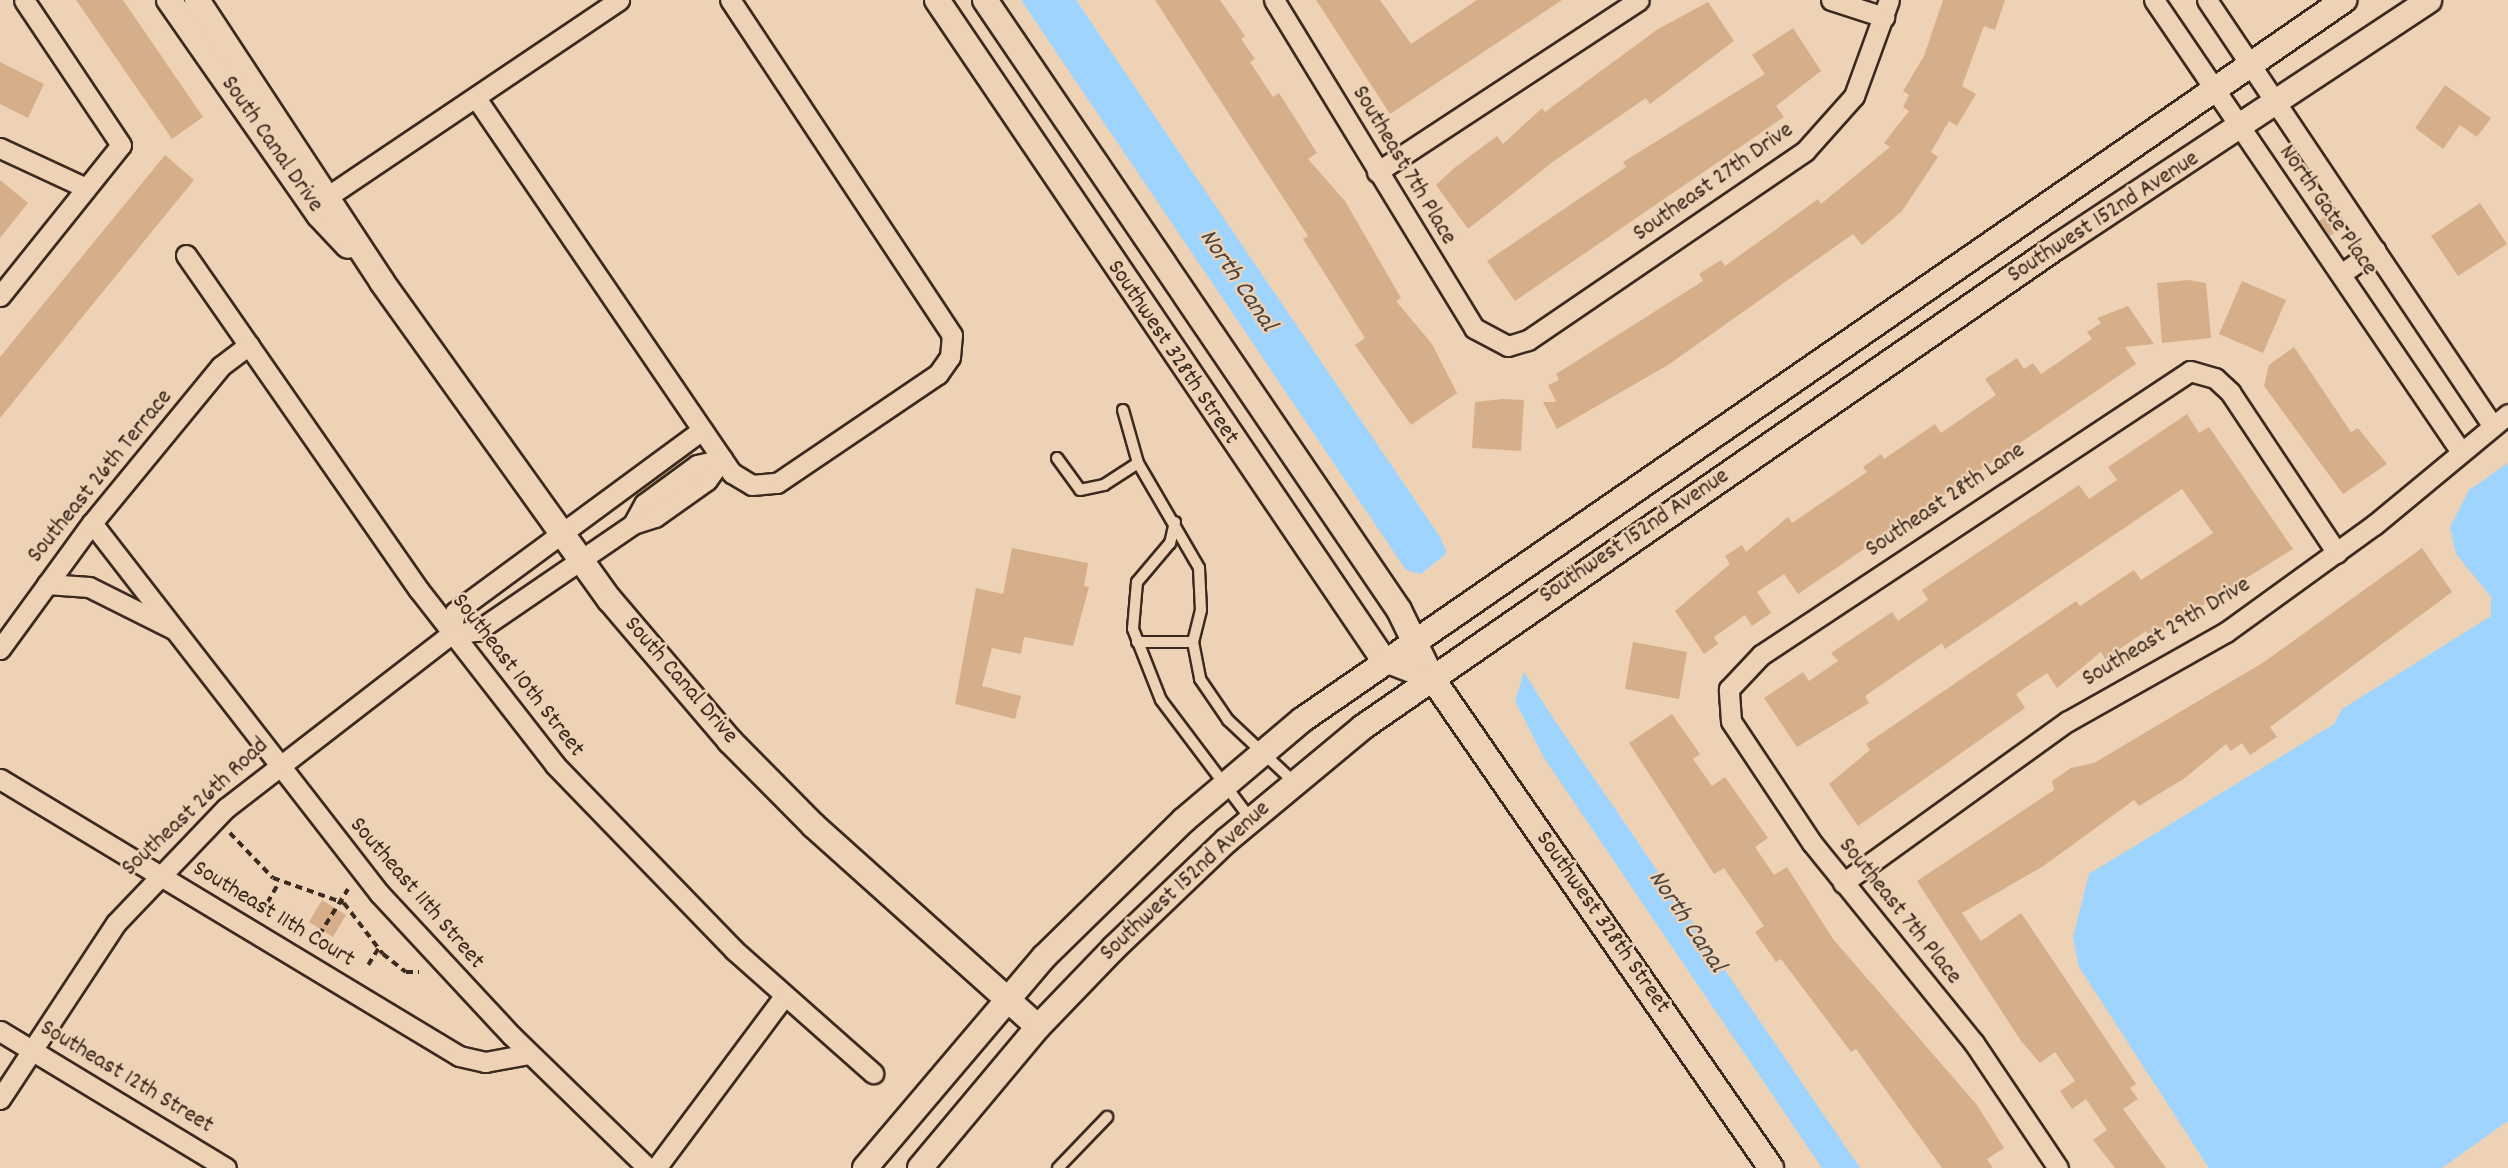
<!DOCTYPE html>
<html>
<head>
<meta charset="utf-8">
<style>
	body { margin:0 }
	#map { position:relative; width:2508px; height:1168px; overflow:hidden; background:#eed2b5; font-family:Dekko,sans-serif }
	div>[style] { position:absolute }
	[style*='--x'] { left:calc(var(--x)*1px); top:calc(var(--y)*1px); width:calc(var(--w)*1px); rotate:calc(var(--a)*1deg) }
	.water>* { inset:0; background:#9ed4fd }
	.building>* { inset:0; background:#d7ae8a }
	.path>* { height:3.5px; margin-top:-1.75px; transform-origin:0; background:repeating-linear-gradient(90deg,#3b2a1e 0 7px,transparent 0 12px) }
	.roads { filter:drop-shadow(2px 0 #3b2a1e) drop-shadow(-2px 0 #3b2a1e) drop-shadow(0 2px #3b2a1e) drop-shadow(0 -2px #3b2a1e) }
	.service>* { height:10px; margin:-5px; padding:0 5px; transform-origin:5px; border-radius:5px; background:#eed2b5 }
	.minor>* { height:19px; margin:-9.5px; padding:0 9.5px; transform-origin:9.5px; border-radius:9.5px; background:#eed2b5 }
	.tertiary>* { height:24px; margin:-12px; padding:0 12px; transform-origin:12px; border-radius:12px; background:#eed2b5 }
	span { translate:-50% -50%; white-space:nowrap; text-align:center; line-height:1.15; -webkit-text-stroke:5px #eed2b5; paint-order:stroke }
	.street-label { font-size:24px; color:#3b2a1e }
	.water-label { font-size:26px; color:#4a443f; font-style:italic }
</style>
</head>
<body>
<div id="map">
	<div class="water">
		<i style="clip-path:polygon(1021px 0,1076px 0,1440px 537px,1447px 553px,1421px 574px,1406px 570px)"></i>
		<i style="clip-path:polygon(2508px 463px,2508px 1121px,2442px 1168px,2209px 1168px,2079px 967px,2073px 937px,2089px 874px,2334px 724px,2342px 709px,2491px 616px,2491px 597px,2456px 554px,2450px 527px,2469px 490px)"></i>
		<i style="clip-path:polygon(1524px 672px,1549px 712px,1860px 1168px,1822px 1168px,1544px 758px,1515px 701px)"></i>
	</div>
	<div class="building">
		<i style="clip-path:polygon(76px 0,123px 0,203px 117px,172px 139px)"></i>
		<i style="clip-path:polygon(1155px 0,1220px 0,1245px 36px,1241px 39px,1255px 59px,1250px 62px,1273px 97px,1279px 93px,1317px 153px,1308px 159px,1345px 201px,1401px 298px,1396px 301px,1432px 344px,1457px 393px,1411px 425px,1355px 345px,1365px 338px,1303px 239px,1308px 236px)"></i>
		<i style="clip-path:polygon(1316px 0,1380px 0,1411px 44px,1477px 0,1562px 0,1390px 114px)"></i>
		<i style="clip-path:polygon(1943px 0,2005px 0,1995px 30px,1984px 26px,1962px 86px,1976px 94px,1957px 126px,1949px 121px,1931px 152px,1938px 157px,1902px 211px,1862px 245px,1853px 234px,1668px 365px,1557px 429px,1543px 402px,1556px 402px,1548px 385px,1559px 380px,1556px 374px,1703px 281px,1699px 274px,1721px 260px,1725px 266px,1818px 199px,1821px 204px,1890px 147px,1884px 143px,1909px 111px,1903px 107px,1909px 95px,1903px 91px,1924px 56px)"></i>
		<i style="clip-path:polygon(1708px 2px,1734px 41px,1650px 104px,1646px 98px,1554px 161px,1468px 229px,1436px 185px,1453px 169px,1497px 136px,1503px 144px,1542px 108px,1545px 112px,1658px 29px)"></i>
		<i style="clip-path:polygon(1793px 28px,1821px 71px,1776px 106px,1784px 117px,1515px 301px,1487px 261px,1626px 167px,1623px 162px,1765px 74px,1752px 55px)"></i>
		<i style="clip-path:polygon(0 62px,44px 84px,28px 118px,0 104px)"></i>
		<i style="clip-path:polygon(2445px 85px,2491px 118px,2477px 137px,2460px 125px,2443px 149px,2415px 128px)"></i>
		<i style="clip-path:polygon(165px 155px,194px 180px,0 418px,0 357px)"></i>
		<i style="clip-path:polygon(0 180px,28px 203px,0 238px)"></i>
		<i style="clip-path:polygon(2480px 203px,2507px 244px,2458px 276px,2431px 236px)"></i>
		<i style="clip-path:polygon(2333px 210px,2344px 226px,2330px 236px,2319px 221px)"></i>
		<i style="clip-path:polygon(2189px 280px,2206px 283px,2211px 338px,2162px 343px,2157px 283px)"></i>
		<i style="clip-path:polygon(2242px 281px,2286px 300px,2263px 353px,2219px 334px)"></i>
		<i style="clip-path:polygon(2128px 306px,2154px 344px,2125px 347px,2136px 364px,1798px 594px,1784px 574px,1757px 592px,1771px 613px,1752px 626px,1745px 615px,1714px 637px,1718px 644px,1704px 654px,1675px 611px,1730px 564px,1725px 556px,1742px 545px,1746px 552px,1788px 517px,1792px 523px,1867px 472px,1863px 467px,1881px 454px,1884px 459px,1935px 424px,1941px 433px,1996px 395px,1985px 379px,2017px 358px,2024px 369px,2033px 363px,2041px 374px,2092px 339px,2087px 332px,2101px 323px,2097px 318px)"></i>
		<i style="clip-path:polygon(2294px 347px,2351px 432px,2358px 428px,2387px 464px,2343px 494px,2264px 386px,2269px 365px)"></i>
		<i style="clip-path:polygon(1503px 399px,1524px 400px,1521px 451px,1472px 448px,1475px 402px)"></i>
		<i style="clip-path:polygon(2187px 414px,2199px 433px,2209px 427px,2293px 549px,2150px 638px,2146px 631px,2105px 659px,2101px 652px,2057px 688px,2047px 673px,2016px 694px,2025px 708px,1858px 826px,1829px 784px,1870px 750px,1866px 744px,2076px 601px,2080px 606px,2134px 570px,2141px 580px,2213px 533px,2182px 489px,1945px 649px,1942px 643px,1865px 696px,1869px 703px,1797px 747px,1764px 698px,1803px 672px,1809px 681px,1838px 661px,1831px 653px,1892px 612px,1898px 621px,1928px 600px,1922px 590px,2079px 485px,2089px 499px,2117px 480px,2108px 467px)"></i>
		<i style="clip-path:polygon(1012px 548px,1088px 563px,1084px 586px,1089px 587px,1073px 646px,1024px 637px,1021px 654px,992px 648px,982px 686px,1021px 696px,1015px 719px,955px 704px,976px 588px,1003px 594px)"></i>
		<i style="clip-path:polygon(2422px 548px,2452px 592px,2270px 727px,2277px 737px,2250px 755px,2242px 743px,2231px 751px,2226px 744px,2185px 778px,2139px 806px,2134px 800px,2042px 867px,1962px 913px,1981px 941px,2021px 913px,2136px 1084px,2130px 1088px,2138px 1099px,2123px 1109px,2166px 1168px,2115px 1168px,2093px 1140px,2107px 1130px,2086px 1099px,2072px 1109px,2060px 1091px,2075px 1081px,2055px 1052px,2040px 1063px,2021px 1041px,1917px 881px,2054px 790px,2052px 781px,2071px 768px,2094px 763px,2264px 662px)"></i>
		<i style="clip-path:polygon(1633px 642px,1687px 652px,1679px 699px,1625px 689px)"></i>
		<i style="clip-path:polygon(1672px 714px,1700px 754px,1693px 759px,1712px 786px,1725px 777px,1768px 838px,1755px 847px,1774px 875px,1787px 867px,1833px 939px,1977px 1105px,2004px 1148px,1987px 1159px,1993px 1168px,1942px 1168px,1856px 1049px,1851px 1052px,1781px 959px,1776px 962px,1755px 932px,1764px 926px,1724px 868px,1714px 874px,1629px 743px)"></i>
		<i style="clip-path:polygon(322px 900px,346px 915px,333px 937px,309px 922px)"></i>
	</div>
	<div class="path">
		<i style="--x:230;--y:833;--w:62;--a:46.3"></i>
		<i style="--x:273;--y:878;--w:75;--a:19.4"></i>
		<i style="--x:344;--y:903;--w:64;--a:52.6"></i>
		<i style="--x:383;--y:954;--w:29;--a:38"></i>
		<i style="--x:406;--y:972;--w:13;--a:0"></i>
		<i style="--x:267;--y:903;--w:24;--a:-60"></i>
		<i style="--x:319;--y:935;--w:54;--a:-57.8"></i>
		<i style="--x:368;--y:965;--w:19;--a:-58"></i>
	</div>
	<div class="roads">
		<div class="service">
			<i style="--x:1123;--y:410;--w:55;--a:74.2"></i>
			<i style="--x:1138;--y:463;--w:121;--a:59.8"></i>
			<i style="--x:1199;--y:568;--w:42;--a:87.3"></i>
			<i style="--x:1201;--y:610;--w:33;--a:104"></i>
			<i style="--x:1193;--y:642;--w:38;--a:79"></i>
			<i style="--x:1200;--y:679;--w:50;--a:55.7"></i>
			<i style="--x:1228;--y:720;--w:91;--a:43.2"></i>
			<i style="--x:1057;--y:458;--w:39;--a:54"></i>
			<i style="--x:1080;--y:490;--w:25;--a:-12"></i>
			<i style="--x:1104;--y:485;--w:40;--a:-32.9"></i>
			<i style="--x:1175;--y:522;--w:22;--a:103"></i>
			<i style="--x:1170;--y:543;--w:51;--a:130.2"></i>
			<i style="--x:1137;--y:582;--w:47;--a:94.9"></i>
			<i style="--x:1133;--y:629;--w:76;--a:68.5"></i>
			<i style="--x:1161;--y:700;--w:148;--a:53"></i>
			<i style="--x:1137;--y:642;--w:56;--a:0"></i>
			<i style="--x:1058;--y:1168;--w:71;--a:-46.1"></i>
		</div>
		<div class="minor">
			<i style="--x:1274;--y:0;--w:384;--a:58.6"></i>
			<i style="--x:1474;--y:328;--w:38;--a:28"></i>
			<i style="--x:1508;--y:346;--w:21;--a:-17"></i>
			<i style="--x:1528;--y:340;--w:335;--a:-34.3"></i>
			<i style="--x:1805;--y:151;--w:74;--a:-48.3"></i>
			<i style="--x:1854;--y:96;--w:102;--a:-70"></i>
			<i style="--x:1831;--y:0;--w:56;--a:17.8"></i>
			<i style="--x:2154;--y:0;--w:543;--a:55.81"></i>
			<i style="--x:2207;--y:0;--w:512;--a:56.15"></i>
			<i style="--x:476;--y:98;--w:454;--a:55.7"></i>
			<i style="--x:732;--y:473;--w:23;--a:31"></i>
			<i style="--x:752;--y:485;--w:25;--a:-5"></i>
			<i style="--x:777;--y:483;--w:194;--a:-34.1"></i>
			<i style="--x:938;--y:374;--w:21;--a:-55"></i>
			<i style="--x:950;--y:357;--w:22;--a:-85"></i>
			<i style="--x:952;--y:335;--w:402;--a:-123.5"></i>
			<i style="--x:0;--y:148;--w:95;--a:24.9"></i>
			<i style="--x:1377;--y:172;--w:313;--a:-33.3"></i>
			<i style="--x:315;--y:205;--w:367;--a:-34"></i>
			<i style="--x:186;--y:255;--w:408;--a:55.2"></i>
			<i style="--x:419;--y:590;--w:222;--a:52.1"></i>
			<i style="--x:555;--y:765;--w:257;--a:45.9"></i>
			<i style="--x:734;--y:950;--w:186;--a:41.5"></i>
			<i style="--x:2341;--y:274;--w:42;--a:-35.2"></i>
			<i style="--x:0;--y:296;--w:193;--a:-51.3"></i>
			<i style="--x:121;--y:145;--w:174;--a:-123.8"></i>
			<i style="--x:92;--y:523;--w:468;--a:52.2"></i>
			<i style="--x:379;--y:893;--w:194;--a:47.1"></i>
			<i style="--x:511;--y:1035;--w:191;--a:44.2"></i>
			<i style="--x:633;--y:524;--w:23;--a:-61"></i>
			<i style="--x:644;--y:504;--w:66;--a:-36.3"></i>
			<i style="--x:697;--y:465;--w:26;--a:-13"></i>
			<i style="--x:47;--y:584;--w:42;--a:4.1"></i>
			<i style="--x:89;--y:587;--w:94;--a:26.6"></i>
			<i style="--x:451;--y:634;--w:22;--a:-80"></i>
			<i style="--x:455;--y:612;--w:307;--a:-36.4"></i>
			<i style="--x:0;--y:649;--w:156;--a:-53.9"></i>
			<i style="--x:92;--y:523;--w:203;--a:-50.6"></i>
			<i style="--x:221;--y:366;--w:35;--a:-37"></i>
			<i style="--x:0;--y:779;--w:536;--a:31.11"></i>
			<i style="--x:459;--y:1056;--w:27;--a:13"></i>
			<i style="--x:485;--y:1062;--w:45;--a:-10.3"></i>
			<i style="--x:1843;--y:883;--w:277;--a:-35.8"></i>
			<i style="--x:2068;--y:721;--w:181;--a:-29.4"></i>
			<i style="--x:2226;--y:632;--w:183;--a:-35.9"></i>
			<i style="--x:2374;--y:525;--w:174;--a:-39.6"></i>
			<i style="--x:0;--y:1031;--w:264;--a:31.2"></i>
			<i style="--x:0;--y:1099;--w:211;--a:-56.6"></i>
			<i style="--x:116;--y:923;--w:159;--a:-46.3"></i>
			<i style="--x:226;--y:808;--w:284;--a:-37.7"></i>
			<i style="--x:451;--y:634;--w:26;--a:-7"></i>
			<i style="--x:477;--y:631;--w:189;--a:-34.4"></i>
			<i style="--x:633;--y:524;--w:23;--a:-18"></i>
			<i style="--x:655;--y:517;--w:64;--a:-35.4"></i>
			<i style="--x:707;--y:480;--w:26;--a:-54"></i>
			<i style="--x:656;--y:1168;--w:214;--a:-53.3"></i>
			<i style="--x:2058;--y:1168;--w:151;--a:-123.9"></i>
			<i style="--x:1974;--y:1043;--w:257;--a:-129"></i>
			<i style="--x:1812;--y:843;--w:146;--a:-123.6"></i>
			<i style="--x:1731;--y:721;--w:32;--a:-94"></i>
			<i style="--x:1729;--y:689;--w:47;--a:-46.7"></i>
			<i style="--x:1761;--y:655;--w:514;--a:-33.5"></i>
			<i style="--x:2190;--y:371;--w:26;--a:16"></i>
			<i style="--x:2215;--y:378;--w:21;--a:43"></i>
			<i style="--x:2230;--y:392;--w:193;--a:56.4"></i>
		</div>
		<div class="tertiary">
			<i style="--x:169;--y:0;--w:262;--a:55.1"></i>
			<i style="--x:319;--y:215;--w:42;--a:46.9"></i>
			<i style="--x:197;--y:0;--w:337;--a:56.7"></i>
			<i style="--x:382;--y:282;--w:391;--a:54.4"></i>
			<i style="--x:610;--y:600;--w:185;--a:49.6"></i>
			<i style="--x:730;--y:741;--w:118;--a:45.3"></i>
			<i style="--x:813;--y:825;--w:302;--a:41.9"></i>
			<i style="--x:937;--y:0;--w:796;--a:55.91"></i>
			<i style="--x:1383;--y:659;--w:53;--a:21.2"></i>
			<i style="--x:985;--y:0;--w:737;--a:55.84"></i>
			<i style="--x:1399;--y:610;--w:76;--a:64.1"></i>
			<i style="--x:1432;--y:678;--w:596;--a:55.32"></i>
			<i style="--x:865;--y:1168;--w:277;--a:-49.7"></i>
			<i style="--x:1044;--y:957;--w:196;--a:-44.4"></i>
			<i style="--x:1184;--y:820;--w:155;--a:-40.3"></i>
			<i style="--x:1302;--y:720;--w:1267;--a:-34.64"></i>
			<i style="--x:920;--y:1168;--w:184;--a:-50.1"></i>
			<i style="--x:1038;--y:1027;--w:110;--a:-46.1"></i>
			<i style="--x:1114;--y:948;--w:156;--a:-43.7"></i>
			<i style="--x:1227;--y:840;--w:177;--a:-39.7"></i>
			<i style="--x:1363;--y:727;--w:845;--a:-34.69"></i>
			<i style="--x:2058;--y:246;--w:445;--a:-33.5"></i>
		</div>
	</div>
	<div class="street-label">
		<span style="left:271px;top:145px;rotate:55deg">South Canal Drive</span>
		<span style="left:1403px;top:166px;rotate:59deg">Southeast 7th Place</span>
		<span style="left:1714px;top:183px;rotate:-35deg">Southeast 27th Drive</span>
		<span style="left:2327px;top:211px;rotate:55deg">North Gate Place</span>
		<span style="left:2104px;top:218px;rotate:-33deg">Southwest 152nd Avenue</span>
		<span style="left:1172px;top:353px;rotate:56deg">Southwest 328th Street</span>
		<span style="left:101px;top:477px;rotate:-51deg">Southeast 26th Terrace</span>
		<span style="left:1946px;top:501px;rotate:-34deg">Southeast 28th Lane</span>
		<span style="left:1635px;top:537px;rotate:-34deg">Southwest 152nd Avenue</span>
		<span style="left:2167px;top:633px;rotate:-31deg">Southeast 29th Drive</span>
		<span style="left:517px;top:676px;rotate:52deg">Southeast 10th Street</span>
		<span style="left:680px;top:681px;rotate:49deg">South Canal Drive</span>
		<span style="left:196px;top:808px;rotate:-43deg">Southeast 26th Road</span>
		<span style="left:1186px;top:882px;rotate:-43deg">Southwest 152nd Avenue</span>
		<span style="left:416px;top:894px;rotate:49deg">Southeast 11th Street</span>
		<span style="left:1899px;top:912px;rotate:51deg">Southeast 7th Place</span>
		<span style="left:273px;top:915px;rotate:31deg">Southeast 11th Court</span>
		<span style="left:1602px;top:923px;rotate:55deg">Southwest 328th Street</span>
		<span style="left:126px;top:1078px;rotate:31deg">Southeast 12th Street</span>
	</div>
	<div class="water-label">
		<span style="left:1237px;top:281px;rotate:56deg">North Canal</span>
		<span style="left:1686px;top:922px;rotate:56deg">North Canal</span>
	</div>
</div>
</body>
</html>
